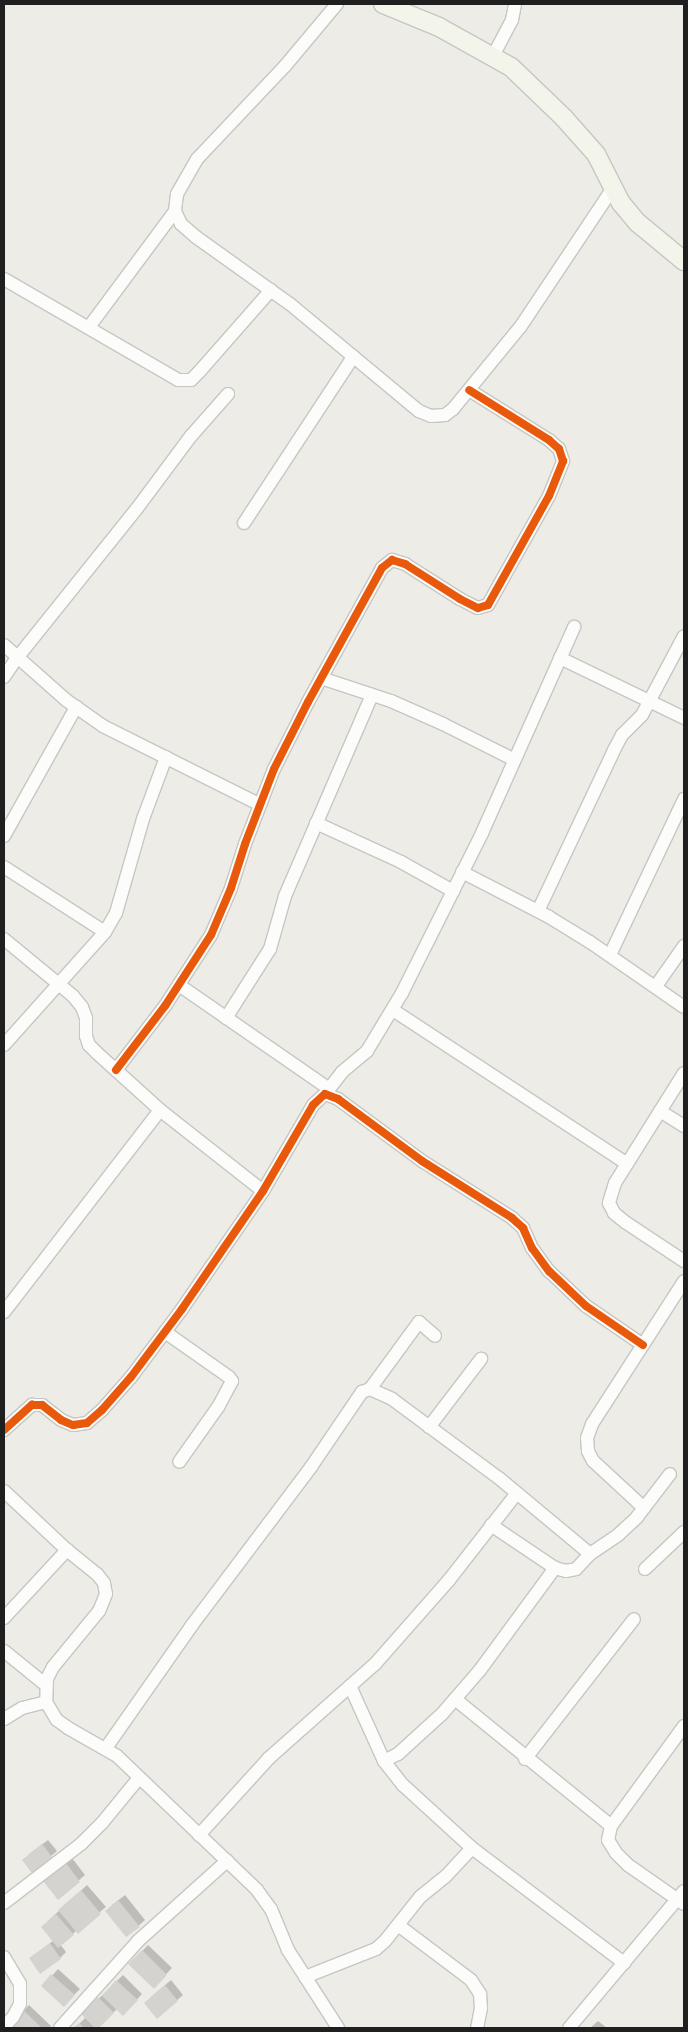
<!DOCTYPE html>
<html>
<head>
<meta charset="utf-8">
<style>
	body { margin:0 }
	#map { position:relative; width:688px; height:2032px; overflow:hidden; background:#edece7; font-family:Overpass,sans-serif }
	div>[style] { position:absolute }
	[style*='--x'] { left:calc(var(--x)*1px); top:calc(var(--y)*1px); width:calc(var(--w)*1px); rotate:calc(var(--a)*1deg) }
	.shadow>* { inset:0; background:#0003 }
	.building>* { inset:0; background:#d5d3d0 }
	.roads { filter:drop-shadow(1px 0 #c6c6c3) drop-shadow(-1px 0 #c6c6c3) drop-shadow(0 1px #c6c6c3) drop-shadow(0 -1px #c6c6c3) }
	.street>* { height:12px; margin:-6px; padding:0 6px; transform-origin:6px; border-radius:6px; background:#fcfcfb }
	.secondary>* { height:18px; margin:-9px; padding:0 9px; transform-origin:9px; border-radius:9px; background:#f3f4ea }
	.cycleway>* { height:8px; margin:-4px; padding:0 4px; transform-origin:4px; border-radius:4px; background:#e8590c }
	span { translate:-50% -50%; white-space:nowrap; text-align:center; line-height:1.15; -webkit-text-stroke:4.5px #fff; paint-order:stroke }
	.frame { position:absolute; inset:0; border:5px solid #1f1f1f; pointer-events:none }
</style>
</head>
<body>
<div id="map">
	<div class="shadow">
		<i style="clip-path:polygon(48px 1840px,57px 1851px,51px 1856px,29px 1854px)"></i>
		<i style="clip-path:polygon(72px 1858px,85px 1875px,58px 1898px,45px 1882px)"></i>
		<i style="clip-path:polygon(87px 1885px,106px 1907px,60px 1944px,66px 1952px,60px 1958px,31px 1958px,54px 1940px,48px 1921px)"></i>
		<i style="clip-path:polygon(125px 1895px,145px 1920px,127px 1936px,112px 1905px)"></i>
		<i style="clip-path:polygon(148px 1945px,172px 1968px,154px 1987px,130px 1964px)"></i>
		<i style="clip-path:polygon(58px 1969px,80px 1989px,64px 2005px,43px 1986px)"></i>
		<i style="clip-path:polygon(123px 1975px,142px 1994px,123px 2014px,117px 2009px,97px 2028px,75px 2028px,86px 2017px,83px 2014px)"></i>
		<i style="clip-path:polygon(171px 1980px,183px 1995px,158px 2017px,151px 1997px)"></i>
		<i style="clip-path:polygon(29px 2005px,51px 2026px,49px 2028px,8px 2028px)"></i>
		<i style="clip-path:polygon(598px 2021px,607px 2028px,590px 2028px)"></i>
	</div>
	<div class="building">
		<i style="clip-path:polygon(42px 1844px,52px 1857px,32px 1873px,22px 1860px)"></i>
		<i style="clip-path:polygon(66px 1863px,80px 1882px,58px 1900px,43px 1881px)"></i>
		<i style="clip-path:polygon(81px 1890px,101px 1914px,78px 1934px,58px 1910px)"></i>
		<i style="clip-path:polygon(118px 1900px,140px 1927px,126px 1937px,105px 1911px)"></i>
		<i style="clip-path:polygon(56px 1914px,74px 1935px,58px 1948px,41px 1927px)"></i>
		<i style="clip-path:polygon(50px 1943px,61px 1959px,40px 1974px,29px 1958px)"></i>
		<i style="clip-path:polygon(142px 1950px,167px 1975px,154px 1989px,128px 1964px)"></i>
		<i style="clip-path:polygon(51px 1974px,75px 1995px,64px 2007px,41px 1986px)"></i>
		<i style="clip-path:polygon(116px 1980px,138px 2000px,123px 2016px,102px 1996px)"></i>
		<i style="clip-path:polygon(165px 1985px,178px 2001px,157px 2019px,144px 2003px)"></i>
		<i style="clip-path:polygon(98px 1997px,114px 2013px,99px 2028px,95px 2028px,81px 2014px)"></i>
		<i style="clip-path:polygon(22px 2009px,42px 2028px,16px 2028px,10px 2022px)"></i>
		<i style="clip-path:polygon(79px 2023px,84px 2028px,73px 2028px)"></i>
	</div>
	<div class="roads">
		<div class="street">
			<i style="--x:337;--y:4;--w:81;--a:130"></i>
			<i style="--x:285;--y:66;--w:128;--a:133.4"></i>
			<i style="--x:197;--y:159;--w:40;--a:119.7"></i>
			<i style="--x:177;--y:194;--w:17;--a:97"></i>
			<i style="--x:175;--y:211;--w:14;--a:65"></i>
			<i style="--x:181;--y:224;--w:20;--a:41"></i>
			<i style="--x:196;--y:237;--w:115;--a:35.5"></i>
			<i style="--x:290;--y:304;--w:168;--a:39.7"></i>
			<i style="--x:419;--y:411;--w:13;--a:23"></i>
			<i style="--x:431;--y:416;--w:14;--a:-4"></i>
			<i style="--x:445;--y:415;--w:10;--a:-37"></i>
			<i style="--x:453;--y:409;--w:107;--a:-50.7"></i>
			<i style="--x:521;--y:326;--w:166;--a:-56.3"></i>
			<i style="--x:493;--y:56;--w:41;--a:-62.2"></i>
			<i style="--x:512;--y:20;--w:16;--a:-79"></i>
			<i style="--x:4;--y:279;--w:201;--a:30.1"></i>
			<i style="--x:178;--y:380;--w:13;--a:0"></i>
			<i style="--x:191;--y:380;--w:11;--a:-45"></i>
			<i style="--x:199;--y:372;--w:109;--a:-48.7"></i>
			<i style="--x:89;--y:327;--w:144;--a:-53.4"></i>
			<i style="--x:244;--y:523;--w:199;--a:-56.7"></i>
			<i style="--x:4;--y:645;--w:83;--a:41.6"></i>
			<i style="--x:66;--y:700;--w:45;--a:35.1"></i>
			<i style="--x:103;--y:726;--w:174;--a:26.6"></i>
			<i style="--x:560;--y:658;--w:138;--a:25.8"></i>
			<i style="--x:4;--y:677;--w:23;--a:-56"></i>
			<i style="--x:17;--y:658;--w:193;--a:-51.3"></i>
			<i style="--x:138;--y:507;--w:89;--a:-53.3"></i>
			<i style="--x:191;--y:436;--w:56;--a:-48.6"></i>
			<i style="--x:321;--y:678;--w:74;--a:18.2"></i>
			<i style="--x:391;--y:701;--w:57;--a:23.9"></i>
			<i style="--x:443;--y:724;--w:80;--a:26.6"></i>
			<i style="--x:316;--y:823;--w:94;--a:24.6"></i>
			<i style="--x:401;--y:862;--w:60;--a:29.1"></i>
			<i style="--x:4;--y:836;--w:148;--a:-60.8"></i>
			<i style="--x:4;--y:867;--w:120;--a:32.8"></i>
			<i style="--x:462;--y:872;--w:98;--a:27.3"></i>
			<i style="--x:549;--y:917;--w:48;--a:31.4"></i>
			<i style="--x:590;--y:942;--w:114;--a:34.7"></i>
			<i style="--x:538;--y:911;--w:178;--a:-64.7"></i>
			<i style="--x:614;--y:750;--w:17;--a:-62"></i>
			<i style="--x:622;--y:735;--w:28;--a:-45"></i>
			<i style="--x:642;--y:715;--w:89;--a:-62"></i>
			<i style="--x:4;--y:939;--w:89;--a:39.6"></i>
			<i style="--x:73;--y:996;--w:14;--a:51"></i>
			<i style="--x:82;--y:1007;--w:12;--a:70"></i>
			<i style="--x:86;--y:1018;--w:18;--a:90"></i>
			<i style="--x:86;--y:1036;--w:9;--a:72"></i>
			<i style="--x:89;--y:1045;--w:11;--a:45"></i>
			<i style="--x:97;--y:1053;--w:85;--a:42.1"></i>
			<i style="--x:160;--y:1110;--w:131;--a:38.2"></i>
			<i style="--x:610;--y:955;--w:173;--a:-64.6"></i>
			<i style="--x:179;--y:985;--w:183;--a:34.7"></i>
			<i style="--x:656;--y:986;--w:49;--a:-55"></i>
			<i style="--x:393;--y:1010;--w:280;--a:33.3"></i>
			<i style="--x:226;--y:1018;--w:82;--a:-57.5"></i>
			<i style="--x:270;--y:949;--w:55;--a:-74.2"></i>
			<i style="--x:285;--y:896;--w:219;--a:-66.6"></i>
			<i style="--x:4;--y:1045;--w:152;--a:-48.2"></i>
			<i style="--x:105;--y:932;--w:22;--a:-60"></i>
			<i style="--x:116;--y:913;--w:98;--a:-74"></i>
			<i style="--x:143;--y:819;--w:66;--a:-69.6"></i>
			<i style="--x:116;--y:1070;--w:81;--a:-52.6"></i>
			<i style="--x:165;--y:1006;--w:85;--a:-57.1"></i>
			<i style="--x:211;--y:935;--w:51;--a:-66.9"></i>
			<i style="--x:231;--y:888;--w:46;--a:-72.3"></i>
			<i style="--x:245;--y:844;--w:80;--a:-68.9"></i>
			<i style="--x:274;--y:769;--w:75;--a:-63.1"></i>
			<i style="--x:308;--y:702;--w:153;--a:-61.1"></i>
			<i style="--x:382;--y:568;--w:13;--a:-39"></i>
			<i style="--x:392;--y:560;--w:14;--a:17"></i>
			<i style="--x:405;--y:564;--w:65;--a:32.5"></i>
			<i style="--x:460;--y:599;--w:20;--a:27"></i>
			<i style="--x:478;--y:608;--w:10;--a:-17"></i>
			<i style="--x:488;--y:605;--w:125;--a:-60.8"></i>
			<i style="--x:549;--y:496;--w:38;--a:-68"></i>
			<i style="--x:563;--y:461;--w:13;--a:-108"></i>
			<i style="--x:559;--y:449;--w:13;--a:-138"></i>
			<i style="--x:549;--y:440;--w:94;--a:-148"></i>
			<i style="--x:684;--y:1073;--w:130;--a:122.1"></i>
			<i style="--x:615;--y:1183;--w:21;--a:107"></i>
			<i style="--x:609;--y:1203;--w:11;--a:63"></i>
			<i style="--x:614;--y:1213;--w:14;--a:39"></i>
			<i style="--x:625;--y:1222;--w:71;--a:33.5"></i>
			<i style="--x:325;--y:1094;--w:28;--a:-52"></i>
			<i style="--x:342;--y:1072;--w:33;--a:-40"></i>
			<i style="--x:367;--y:1051;--w:68;--a:-58.9"></i>
			<i style="--x:402;--y:993;--w:179;--a:-63.4"></i>
			<i style="--x:482;--y:833;--w:226;--a:-65.9"></i>
			<i style="--x:660;--y:1111;--w:28;--a:32"></i>
			<i style="--x:4;--y:1312;--w:255;--a:-52.3"></i>
			<i style="--x:165;--y:1332;--w:78;--a:35.1"></i>
			<i style="--x:229;--y:1377;--w:5;--a:53"></i>
			<i style="--x:232;--y:1381;--w:30;--a:118"></i>
			<i style="--x:218;--y:1407;--w:67;--a:125.3"></i>
			<i style="--x:370;--y:1389;--w:83;--a:-53.8"></i>
			<i style="--x:419;--y:1322;--w:21;--a:41"></i>
			<i style="--x:429;--y:1427;--w:86;--a:-52.6"></i>
			<i style="--x:4;--y:1430;--w:38;--a:-42"></i>
			<i style="--x:32;--y:1405;--w:10;--a:0"></i>
			<i style="--x:42;--y:1405;--w:24;--a:38"></i>
			<i style="--x:61;--y:1420;--w:13;--a:23"></i>
			<i style="--x:73;--y:1425;--w:14;--a:-8"></i>
			<i style="--x:87;--y:1423;--w:20;--a:-41"></i>
			<i style="--x:102;--y:1410;--w:44;--a:-48.7"></i>
			<i style="--x:131;--y:1377;--w:85;--a:-53.1"></i>
			<i style="--x:182;--y:1309;--w:143;--a:-55.5"></i>
			<i style="--x:263;--y:1191;--w:99;--a:-59.8"></i>
			<i style="--x:313;--y:1105;--w:16;--a:-43"></i>
			<i style="--x:325;--y:1094;--w:14;--a:21"></i>
			<i style="--x:338;--y:1099;--w:104;--a:36.4"></i>
			<i style="--x:422;--y:1161;--w:107;--a:32.3"></i>
			<i style="--x:512;--y:1218;--w:15;--a:42"></i>
			<i style="--x:523;--y:1228;--w:22;--a:66"></i>
			<i style="--x:532;--y:1248;--w:29;--a:54"></i>
			<i style="--x:549;--y:1271;--w:51;--a:43.4"></i>
			<i style="--x:586;--y:1306;--w:69;--a:34.4"></i>
			<i style="--x:4;--y:1491;--w:86;--a:43.1"></i>
			<i style="--x:67;--y:1550;--w:38;--a:39"></i>
			<i style="--x:97;--y:1574;--w:11;--a:52"></i>
			<i style="--x:104;--y:1583;--w:11;--a:80"></i>
			<i style="--x:106;--y:1594;--w:18;--a:112"></i>
			<i style="--x:99;--y:1611;--w:72;--a:129.4"></i>
			<i style="--x:53;--y:1667;--w:13;--a:117"></i>
			<i style="--x:47;--y:1679;--w:23;--a:92"></i>
			<i style="--x:46;--y:1702;--w:21;--a:59"></i>
			<i style="--x:57;--y:1720;--w:14;--a:36"></i>
			<i style="--x:68;--y:1728;--w:56;--a:29.7"></i>
			<i style="--x:117;--y:1756;--w:194;--a:43.7"></i>
			<i style="--x:257;--y:1890;--w:24;--a:54"></i>
			<i style="--x:271;--y:1909;--w:44;--a:67.5"></i>
			<i style="--x:288;--y:1950;--w:93;--a:57.3"></i>
			<i style="--x:644;--y:1508;--w:69;--a:-137.3"></i>
			<i style="--x:593;--y:1461;--w:11;--a:-117"></i>
			<i style="--x:588;--y:1451;--w:13;--a:-94"></i>
			<i style="--x:587;--y:1438;--w:15;--a:-70"></i>
			<i style="--x:592;--y:1424;--w:170;--a:-57.2"></i>
			<i style="--x:491;--y:1525;--w:77;--a:33.9"></i>
			<i style="--x:555;--y:1568;--w:11;--a:15"></i>
			<i style="--x:566;--y:1571;--w:10;--a:-11"></i>
			<i style="--x:576;--y:1569;--w:21;--a:-47"></i>
			<i style="--x:590;--y:1554;--w:34;--a:-34"></i>
			<i style="--x:618;--y:1535;--w:26;--a:-43"></i>
			<i style="--x:637;--y:1517;--w:54;--a:-52.5"></i>
			<i style="--x:645;--y:1569;--w:54;--a:-43.5"></i>
			<i style="--x:4;--y:1618;--w:93;--a:-47.2"></i>
			<i style="--x:4;--y:1651;--w:54;--a:39"></i>
			<i style="--x:350;--y:1686;--w:82;--a:65.6"></i>
			<i style="--x:384;--y:1761;--w:31;--a:52"></i>
			<i style="--x:403;--y:1785;--w:93;--a:42.4"></i>
			<i style="--x:472;--y:1848;--w:191;--a:37.1"></i>
			<i style="--x:455;--y:1699;--w:201;--a:39.1"></i>
			<i style="--x:4;--y:1719;--w:21;--a:-31"></i>
			<i style="--x:22;--y:1708;--w:25;--a:-14"></i>
			<i style="--x:684;--y:1726;--w:124;--a:126.1"></i>
			<i style="--x:611;--y:1826;--w:14;--a:102"></i>
			<i style="--x:608;--y:1840;--w:15;--a:58"></i>
			<i style="--x:616;--y:1853;--w:17;--a:45"></i>
			<i style="--x:628;--y:1865;--w:68;--a:34.9"></i>
			<i style="--x:106;--y:1748;--w:150;--a:-55"></i>
			<i style="--x:192;--y:1625;--w:198;--a:-53"></i>
			<i style="--x:311;--y:1467;--w:91;--a:-55.8"></i>
			<i style="--x:362;--y:1392;--w:9;--a:-21"></i>
			<i style="--x:370;--y:1389;--w:24;--a:24"></i>
			<i style="--x:392;--y:1399;--w:134;--a:36.5"></i>
			<i style="--x:500;--y:1479;--w:117;--a:39.8"></i>
			<i style="--x:525;--y:1759;--w:177;--a:-52.1"></i>
			<i style="--x:384;--y:1761;--w:16;--a:-27"></i>
			<i style="--x:398;--y:1754;--w:59;--a:-42.3"></i>
			<i style="--x:442;--y:1714;--w:58;--a:-49.2"></i>
			<i style="--x:480;--y:1670;--w:127;--a:-53.7"></i>
			<i style="--x:199;--y:1835;--w:104;--a:-47.7"></i>
			<i style="--x:269;--y:1758;--w:142;--a:-41.6"></i>
			<i style="--x:375;--y:1664;--w:112;--a:-48.6"></i>
			<i style="--x:449;--y:1580;--w:110;--a:-52"></i>
			<i style="--x:4;--y:1903;--w:97;--a:-37.5"></i>
			<i style="--x:81;--y:1844;--w:30;--a:-45"></i>
			<i style="--x:102;--y:1823;--w:58;--a:-50.6"></i>
			<i style="--x:398;--y:1925;--w:91;--a:37"></i>
			<i style="--x:471;--y:1980;--w:17;--a:57"></i>
			<i style="--x:480;--y:1994;--w:14;--a:86"></i>
			<i style="--x:481;--y:2008;--w:20;--a:101"></i>
			<i style="--x:4;--y:1957;--w:31;--a:59"></i>
			<i style="--x:20;--y:1984;--w:20;--a:90"></i>
			<i style="--x:20;--y:2004;--w:15;--a:118"></i>
			<i style="--x:13;--y:2017;--w:13;--a:132"></i>
			<i style="--x:305;--y:1977;--w:76;--a:-21.5"></i>
			<i style="--x:376;--y:1949;--w:12;--a:-42"></i>
			<i style="--x:385;--y:1941;--w:56;--a:-51.5"></i>
			<i style="--x:420;--y:1897;--w:33;--a:-39"></i>
			<i style="--x:446;--y:1876;--w:38;--a:-47"></i>
			<i style="--x:60;--y:2028;--w:117;--a:-48.1"></i>
			<i style="--x:138;--y:1941;--w:120;--a:-42"></i>
			<i style="--x:569;--y:2028;--w:179;--a:-50"></i>
		</div>
		<div class="secondary">
			<i style="--x:383;--y:4;--w:61;--a:22.3"></i>
			<i style="--x:439;--y:27;--w:82;--a:29.1"></i>
			<i style="--x:511;--y:67;--w:74;--a:43.9"></i>
			<i style="--x:564;--y:118;--w:48;--a:48.4"></i>
			<i style="--x:596;--y:154;--w:55;--a:63"></i>
			<i style="--x:621;--y:203;--w:26;--a:50"></i>
			<i style="--x:638;--y:223;--w:60;--a:39.6"></i>
		</div>
	</div>
	<div class="cycleway">
		<i style="--x:116;--y:1070;--w:81;--a:-52.6"></i>
		<i style="--x:165;--y:1006;--w:85;--a:-57.1"></i>
		<i style="--x:211;--y:935;--w:51;--a:-66.9"></i>
		<i style="--x:231;--y:888;--w:46;--a:-72.3"></i>
		<i style="--x:245;--y:844;--w:80;--a:-68.9"></i>
		<i style="--x:274;--y:769;--w:75;--a:-63.1"></i>
		<i style="--x:308;--y:702;--w:153;--a:-61.1"></i>
		<i style="--x:382;--y:568;--w:13;--a:-39"></i>
		<i style="--x:392;--y:560;--w:14;--a:17"></i>
		<i style="--x:405;--y:564;--w:65;--a:32.5"></i>
		<i style="--x:460;--y:599;--w:20;--a:27"></i>
		<i style="--x:478;--y:608;--w:10;--a:-17"></i>
		<i style="--x:488;--y:605;--w:125;--a:-60.8"></i>
		<i style="--x:549;--y:496;--w:38;--a:-68"></i>
		<i style="--x:563;--y:461;--w:13;--a:-108"></i>
		<i style="--x:559;--y:449;--w:13;--a:-138"></i>
		<i style="--x:549;--y:440;--w:94;--a:-148"></i>
		<i style="--x:4;--y:1430;--w:38;--a:-42"></i>
		<i style="--x:32;--y:1405;--w:10;--a:0"></i>
		<i style="--x:42;--y:1405;--w:24;--a:38"></i>
		<i style="--x:61;--y:1420;--w:13;--a:23"></i>
		<i style="--x:73;--y:1425;--w:14;--a:-8"></i>
		<i style="--x:87;--y:1423;--w:20;--a:-41"></i>
		<i style="--x:102;--y:1410;--w:44;--a:-48.7"></i>
		<i style="--x:131;--y:1377;--w:85;--a:-53.1"></i>
		<i style="--x:182;--y:1309;--w:143;--a:-55.5"></i>
		<i style="--x:263;--y:1191;--w:99;--a:-59.8"></i>
		<i style="--x:313;--y:1105;--w:16;--a:-43"></i>
		<i style="--x:325;--y:1094;--w:14;--a:21"></i>
		<i style="--x:338;--y:1099;--w:104;--a:36.4"></i>
		<i style="--x:422;--y:1161;--w:107;--a:32.3"></i>
		<i style="--x:512;--y:1218;--w:15;--a:42"></i>
		<i style="--x:523;--y:1228;--w:22;--a:66"></i>
		<i style="--x:532;--y:1248;--w:29;--a:54"></i>
		<i style="--x:549;--y:1271;--w:51;--a:43.4"></i>
		<i style="--x:586;--y:1306;--w:69;--a:34.4"></i>
	</div>
	<div class="frame"></div>
</div>
</body>
</html>
